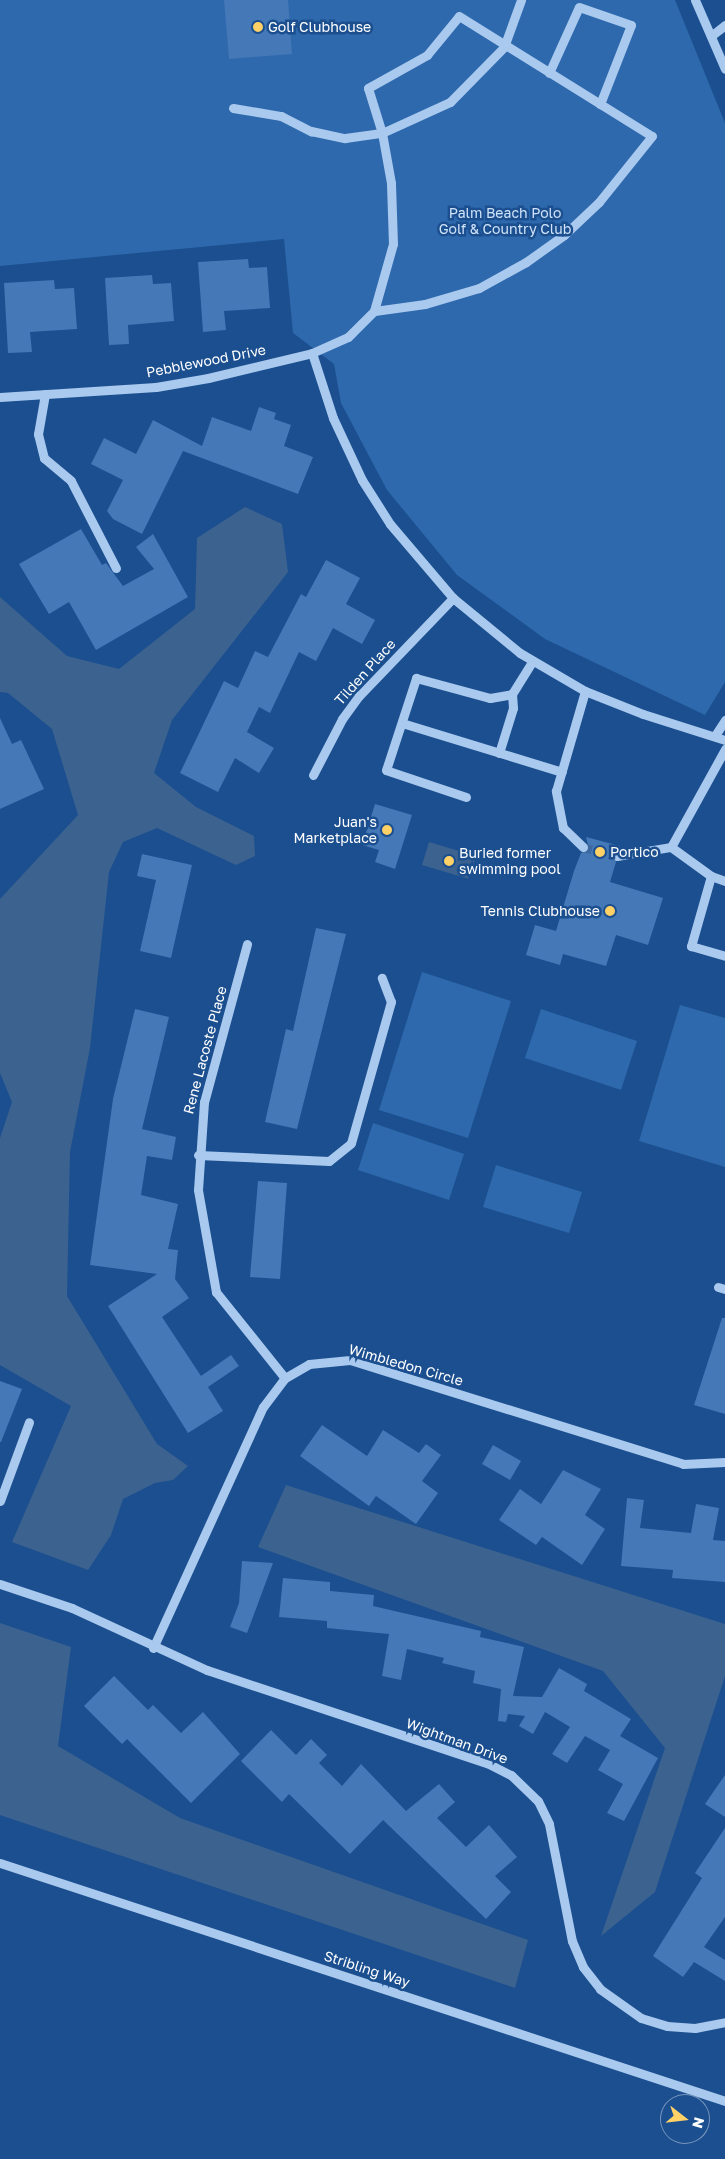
<!DOCTYPE html>
<html>
<head>
<meta charset="utf-8">
<style>
	body { margin:0 }
	#map { position:relative; width:725px; height:2159px; overflow:hidden; background:#1b4f8f; font-family:"Golos Text",sans-serif }
	div>[style] { position:absolute }
	[style*='--x'] { left:calc(var(--x)*1px); top:calc(var(--y)*1px); width:calc(var(--w)*1px); rotate:calc(var(--a)*1deg) }
	.green>* { inset:0; background:#2e69ad }
	.water>* { inset:0; background:#3c6290 }
	.building>* { inset:0; background:#4478b7 }
	.minor-tunnel>* { height:9px; margin-top:-4.5px; transform-origin:0; background:repeating-linear-gradient(90deg,#3d69a0 0 9px,transparent 0 13.5px) }
	.minor>* { height:9px; margin:-4.5px; padding:0 4.5px; transform-origin:4.5px; border-radius:4.5px; background:#a9c9ee }
	.dots>* { width:14px; height:14px; translate:-50% -50%; box-sizing:border-box; border:2px solid #1b4f8f; border-radius:50% }
	span { translate:-50% -50%; white-space:nowrap; text-align:center; line-height:1.15; -webkit-text-stroke:5px #1b4f8f; paint-order:stroke }
	.poi-label { font-size:14px; color:#fff }
	.left { translate:0 -50%; text-align:left }
	.right { translate:-100% -50%; text-align:right }
	.park-label { font-size:14px; color:#cfe3fa }
	.street-label { font-size:14px; color:#fff }
	.north { position:absolute; left:660px; top:2094px; width:50px; height:50px; box-sizing:border-box; background:#1b4f8f; border:1px solid #7695bc; border-radius:50%; rotate:106deg; font-size:14px; font-weight:700; line-height:20px; text-align:center; color:#fff }
	.north::after { content:''; display:block; margin:auto; width:18px; height:22px; background:#ffd166; clip-path:polygon(50% 0,100% 100%,50% 72%,0 100%) }
</style>
</head>
<body>
<div id="map">
	<div class="green">
		<i style="clip-path:polygon(0 0,675px 0,725px 123px,725px 682px,705px 715px,545px 639px,457px 575px,387px 490px,341px 403px,334px 364px,293px 333px,284px 239px,0 266px)"></i>
		<i style="clip-path:polygon(422px 972px,511px 1001px,468px 1138px,379px 1110px)"></i>
		<i style="clip-path:polygon(680px 1005px,725px 1018px,725px 1167px,639px 1141px)"></i>
		<i style="clip-path:polygon(541px 1009px,637px 1041px,621px 1090px,525px 1058px)"></i>
		<i style="clip-path:polygon(373px 1123px,464px 1154px,449px 1200px,358px 1170px)"></i>
		<i style="clip-path:polygon(496px 1165px,582px 1192px,569px 1233px,483px 1207px)"></i>
	</div>
	<div class="water">
		<i style="clip-path:polygon(245px 507px,282px 524px,288px 572px,172px 720px,154px 773px,196px 807px,254px 836px,255px 856px,236px 865px,157px 828px,123px 842px,109px 872px,90px 1048px,70px 1152px,67px 1296px,157px 1444px,188px 1466px,173px 1480px,155px 1483px,123px 1499px,111px 1535px,88px 1570px,12px 1542px,71px 1406px,0 1365px,0 1138px,12px 1102px,0 1073px,0 899px,78px 815px,52px 729px,8px 693px,0 692px,0 597px,67px 656px,119px 669px,195px 609px,197px 538px)"></i>
		<i style="clip-path:polygon(429px 842px,476px 856px,469px 879px,422px 865px)"></i>
		<i style="clip-path:polygon(286px 1485px,725px 1624px,725px 1676px,655px 1892px,601px 1936px,665px 1748px,603px 1671px,258px 1547px)"></i>
		<i style="clip-path:polygon(0 1623px,71px 1647px,58px 1746px,180px 1818px,528px 1940px,515px 1988px,0 1815px)"></i>
	</div>
	<div class="building">
		<i style="clip-path:polygon(224px 0,288px 0,292px 54px,229px 59px)"></i>
		<i style="clip-path:polygon(248px 259px,249px 268px,267px 267px,270px 308px,224px 311px,226px 330px,203px 332px,198px 262px)"></i>
		<i style="clip-path:polygon(152px 275px,153px 284px,171px 283px,174px 321px,128px 325px,129px 344px,109px 345px,105px 278px)"></i>
		<i style="clip-path:polygon(54px 280px,55px 289px,74px 288px,77px 329px,30px 332px,32px 352px,8px 353px,4px 283px)"></i>
		<i style="clip-path:polygon(259px 407px,276px 413px,274px 419px,291px 425px,284px 446px,313px 457px,298px 494px,183px 451px,142px 534px,113px 519px,107px 511px,123px 480px,91px 464px,104px 438px,136px 454px,153px 420px,202px 446px,212px 417px,251px 431px)"></i>
		<i style="clip-path:polygon(81px 529px,102px 565px,106px 563px,123px 586px,154px 569px,136px 547px,153px 534px,188px 597px,96px 650px,69px 602px,49px 614px,19px 564px)"></i>
		<i style="clip-path:polygon(326px 560px,360px 578px,346px 604px,375px 620px,362px 644px,333px 628px,316px 661px,299px 652px,270px 713px,259px 707px,247px 732px,274px 748px,259px 773px,235px 758px,218px 792px,180px 773px,224px 681px,238px 688px,255px 651px,268px 657px,301px 594px,306px 597px)"></i>
		<i style="clip-path:polygon(0 718px,12px 744px,21px 740px,44px 789px,0 809px)"></i>
		<i style="clip-path:polygon(375px 804px,412px 815px,395px 869px,375px 862px,379px 850px,362px 845px)"></i>
		<i style="clip-path:polygon(586px 837px,620px 846px,611px 854px,616px 862px,610px 882px,663px 898px,648px 945px,616px 935px,606px 966px,563px 954px,560px 965px,526px 955px,535px 925px,556px 931px,574px 871px,581px 853px,589px 849px)"></i>
		<i style="clip-path:polygon(142px 854px,192px 865px,171px 958px,140px 951px,156px 880px,137px 876px)"></i>
		<i style="clip-path:polygon(316px 928px,346px 934px,297px 1129px,265px 1122px,286px 1029px,293px 1031px)"></i>
		<i style="clip-path:polygon(135px 1009px,169px 1017px,142px 1129px,176px 1137px,172px 1160px,147px 1156px,141px 1195px,178px 1204px,168px 1249px,178px 1250px,175px 1279px,189px 1298px,162px 1317px,201px 1376px,231px 1355px,239px 1366px,208px 1387px,223px 1411px,188px 1433px,108px 1306px,157px 1274px,90px 1265px,113px 1099px)"></i>
		<i style="clip-path:polygon(258px 1181px,287px 1183px,280px 1279px,250px 1277px)"></i>
		<i style="clip-path:polygon(722px 1318px,725px 1318px,725px 1414px,694px 1405px)"></i>
		<i style="clip-path:polygon(0 1381px,22px 1389px,1px 1442px,0 1442px)"></i>
		<i style="clip-path:polygon(322px 1425px,367px 1456px,383px 1430px,419px 1453px,426px 1444px,441px 1455px,422px 1481px,438px 1493px,416px 1524px,376px 1496px,369px 1506px,300px 1456px)"></i>
		<i style="clip-path:polygon(493px 1445px,521px 1461px,510px 1480px,482px 1464px)"></i>
		<i style="clip-path:polygon(563px 1470px,601px 1489px,585px 1515px,605px 1529px,582px 1565px,542px 1537px,536px 1545px,499px 1520px,520px 1489px,541px 1504px)"></i>
		<i style="clip-path:polygon(627px 1498px,644px 1500px,640px 1528px,691px 1533px,696px 1504px,719px 1508px,713px 1540px,725px 1541px,725px 1582px,672px 1578px,673px 1570px,621px 1566px)"></i>
		<i style="clip-path:polygon(242px 1561px,273px 1563px,247px 1633px,230px 1627px,239px 1603px)"></i>
		<i style="clip-path:polygon(283px 1578px,330px 1582px,330px 1591px,374px 1595px,373px 1606px,481px 1631px,480px 1637px,524px 1647px,513px 1696px,542px 1697px,559px 1668px,587px 1684px,584px 1691px,631px 1719px,620px 1736px,658px 1758px,624px 1821px,607px 1813px,623px 1784px,598px 1770px,610px 1750px,585px 1736px,567px 1763px,552px 1754px,570px 1727px,545px 1712px,533px 1734px,519px 1726px,525px 1716px,508px 1714px,506px 1722px,498px 1721px,501px 1689px,473px 1683px,475px 1671px,442px 1663px,444px 1658px,407px 1649px,401px 1680px,382px 1676px,389px 1634px,327px 1628px,327px 1621px,279px 1617px)"></i>
		<i style="clip-path:polygon(114px 1676px,148px 1710px,153px 1705px,181px 1733px,203px 1712px,240px 1754px,191px 1803px,127px 1739px,122px 1744px,84px 1706px)"></i>
		<i style="clip-path:polygon(271px 1730px,296px 1755px,311px 1739px,327px 1755px,319px 1763px,342px 1786px,361px 1764px,406px 1811px,439px 1784px,455px 1802px,437px 1818px,466px 1847px,489px 1825px,517px 1857px,495px 1876px,511px 1892px,486px 1919px,383px 1820px,350px 1854px,289px 1794px,282px 1802px,241px 1761px)"></i>
		<i style="clip-path:polygon(725px 1775px,725px 1817px,705px 1804px)"></i>
		<i style="clip-path:polygon(725px 1828px,725px 1917px,704px 1947px,725px 1960px,725px 1981px,694px 1962px,683px 1977px,653px 1956px,702px 1878px,695px 1873px)"></i>
	</div>
	<div class="minor-tunnel">
		<i style="--x:583;--y:847;--w:35;--a:15"></i>
	</div>
	<div class="minor">
		<i style="--x:695;--y:0;--w:75;--a:66.5"></i>
		<i style="--x:711;--y:36;--w:18;--a:-38"></i>
		<i style="--x:549;--y:73;--w:72;--a:-65.6"></i>
		<i style="--x:579;--y:7;--w:55;--a:19.1"></i>
		<i style="--x:631;--y:25;--w:85;--a:111.4"></i>
		<i style="--x:233;--y:108;--w:49;--a:9.5"></i>
		<i style="--x:281;--y:116;--w:34;--a:27"></i>
		<i style="--x:311;--y:131;--w:35;--a:12"></i>
		<i style="--x:345;--y:138;--w:37;--a:-8"></i>
		<i style="--x:382;--y:133;--w:75;--a:-24.5"></i>
		<i style="--x:450;--y:102;--w:77;--a:-45.5"></i>
		<i style="--x:504;--y:47;--w:50;--a:-70.1"></i>
		<i style="--x:312;--y:353;--w:68;--a:72.1"></i>
		<i style="--x:333;--y:418;--w:68;--a:64.9"></i>
		<i style="--x:362;--y:480;--w:52;--a:57.5"></i>
		<i style="--x:390;--y:524;--w:97;--a:49.6"></i>
		<i style="--x:453;--y:598;--w:87;--a:39.4"></i>
		<i style="--x:520;--y:653;--w:75;--a:30.3"></i>
		<i style="--x:585;--y:691;--w:62;--a:21.6"></i>
		<i style="--x:643;--y:714;--w:86;--a:17.6"></i>
		<i style="--x:45;--y:394;--w:41;--a:99.9"></i>
		<i style="--x:38;--y:434;--w:25;--a:76"></i>
		<i style="--x:44;--y:458;--w:35;--a:40"></i>
		<i style="--x:71;--y:481;--w:98;--a:62.7"></i>
		<i style="--x:0;--y:397;--w:156;--a:-3.7"></i>
		<i style="--x:156;--y:387;--w:53;--a:-9.8"></i>
		<i style="--x:208;--y:378;--w:107;--a:-13.5"></i>
		<i style="--x:312;--y:353;--w:39;--a:-24"></i>
		<i style="--x:348;--y:337;--w:37;--a:-45"></i>
		<i style="--x:374;--y:311;--w:70;--a:-74.2"></i>
		<i style="--x:393;--y:244;--w:61;--a:-91.9"></i>
		<i style="--x:391;--y:183;--w:51;--a:-100.2"></i>
		<i style="--x:382;--y:133;--w:47;--a:-107.3"></i>
		<i style="--x:368;--y:88;--w:68;--a:-29.2"></i>
		<i style="--x:427;--y:55;--w:50;--a:-50.6"></i>
		<i style="--x:459;--y:16;--w:227;--a:31.9"></i>
		<i style="--x:652;--y:136;--w:85;--a:128.8"></i>
		<i style="--x:599;--y:202;--w:48;--a:136.7"></i>
		<i style="--x:564;--y:235;--w:47;--a:144.6"></i>
		<i style="--x:526;--y:262;--w:54;--a:151"></i>
		<i style="--x:479;--y:288;--w:56;--a:163.5"></i>
		<i style="--x:425;--y:304;--w:51;--a:172.2"></i>
		<i style="--x:402;--y:723;--w:167;--a:17"></i>
		<i style="--x:716;--y:734;--w:17;--a:-57"></i>
		<i style="--x:499;--y:753;--w:47;--a:-72.7"></i>
		<i style="--x:513;--y:708;--w:14;--a:-94"></i>
		<i style="--x:313;--y:775;--w:63;--a:-62.6"></i>
		<i style="--x:342;--y:719;--w:29;--a:-54"></i>
		<i style="--x:359;--y:696;--w:136;--a:-46.2"></i>
		<i style="--x:466;--y:797;--w:84;--a:-161.4"></i>
		<i style="--x:386;--y:770;--w:97;--a:-71.9"></i>
		<i style="--x:416;--y:678;--w:77;--a:15.1"></i>
		<i style="--x:490;--y:698;--w:22;--a:-10"></i>
		<i style="--x:512;--y:694;--w:39;--a:-58"></i>
		<i style="--x:583;--y:847;--w:28;--a:-136"></i>
		<i style="--x:563;--y:828;--w:38;--a:-101"></i>
		<i style="--x:556;--y:791;--w:104;--a:-73.8"></i>
		<i style="--x:671;--y:847;--w:49;--a:35.9"></i>
		<i style="--x:711;--y:876;--w:15;--a:20"></i>
		<i style="--x:617;--y:856;--w:55;--a:-9.5"></i>
		<i style="--x:671;--y:847;--w:112;--a:-61.1"></i>
		<i style="--x:711;--y:876;--w:73;--a:105.9"></i>
		<i style="--x:691;--y:946;--w:35;--a:16"></i>
		<i style="--x:247;--y:944;--w:164;--a:105.2"></i>
		<i style="--x:204;--y:1102;--w:88;--a:93.9"></i>
		<i style="--x:198;--y:1190;--w:104;--a:80"></i>
		<i style="--x:216;--y:1292;--w:110;--a:51.3"></i>
		<i style="--x:198;--y:1155;--w:131;--a:2.6"></i>
		<i style="--x:329;--y:1161;--w:28;--a:-39"></i>
		<i style="--x:351;--y:1143;--w:147;--a:-74.2"></i>
		<i style="--x:391;--y:1002;--w:26;--a:-111"></i>
		<i style="--x:718;--y:1287;--w:7;--a:16"></i>
		<i style="--x:0;--y:1501;--w:84;--a:-69.8"></i>
		<i style="--x:0;--y:1584;--w:76;--a:18.4"></i>
		<i style="--x:72;--y:1608;--w:149;--a:24.7"></i>
		<i style="--x:207;--y:1670;--w:295;--a:18.4"></i>
		<i style="--x:487;--y:1763;--w:27;--a:27"></i>
		<i style="--x:511;--y:1775;--w:37;--a:44"></i>
		<i style="--x:538;--y:1801;--w:25;--a:64"></i>
		<i style="--x:549;--y:1824;--w:119;--a:78.9"></i>
		<i style="--x:572;--y:1941;--w:28;--a:67"></i>
		<i style="--x:583;--y:1967;--w:28;--a:52"></i>
		<i style="--x:600;--y:1989;--w:50;--a:35.3"></i>
		<i style="--x:641;--y:2018;--w:27;--a:17"></i>
		<i style="--x:667;--y:2026;--w:28;--a:4"></i>
		<i style="--x:695;--y:2028;--w:31;--a:-11"></i>
		<i style="--x:153;--y:1648;--w:265;--a:-65.5"></i>
		<i style="--x:263;--y:1407;--w:36;--a:-53"></i>
		<i style="--x:285;--y:1378;--w:28;--a:-30"></i>
		<i style="--x:309;--y:1364;--w:41;--a:-5.6"></i>
		<i style="--x:350;--y:1360;--w:349;--a:17.3"></i>
		<i style="--x:683;--y:1464;--w:42;--a:-2.7"></i>
		<i style="--x:0;--y:1863;--w:763;--a:18.17"></i>
	</div>
	<div class="dots">
		<i style="left:258px;top:27px;background:#ffd166"></i>
		<i style="left:387px;top:830px;background:#ffd166"></i>
		<i style="left:600px;top:852px;background:#ffd166"></i>
		<i style="left:449px;top:861px;background:#ffd166"></i>
		<i style="left:610px;top:911px;background:#ffd166"></i>
	</div>
	<div class="poi-label">
		<span class="left" style="left:268px;top:27px">Golf Clubhouse</span>
		<span class="right" style="left:377px;top:830px">Juan's<br>Marketplace</span>
		<span class="left" style="left:610px;top:852px">Portico</span>
		<span class="left" style="left:459px;top:861px">Buried former<br>swimming pool</span>
		<span class="right" style="left:600px;top:911px">Tennis Clubhouse</span>
	</div>
	<div class="park-label">
		<span style="left:505px;top:221px">Palm Beach Polo<br>Golf &amp; Country Club</span>
	</div>
	<div class="street-label">
		<span style="left:206px;top:361px;rotate:-11deg">Pebblewood Drive</span>
		<span style="left:365px;top:672px;rotate:-48deg">Tilden Place</span>
		<span style="left:205px;top:1050px;rotate:-75deg">Rene Lacoste Place</span>
		<span style="left:406px;top:1365px;rotate:16deg">Wimbledon Circle</span>
		<span style="left:457px;top:1741px;rotate:20deg">Wightman Drive</span>
		<span style="left:367px;top:1969px;rotate:18deg">Stribling Way</span>
	</div>
	<div class="north">N</div>
</div>
</body>
</html>
